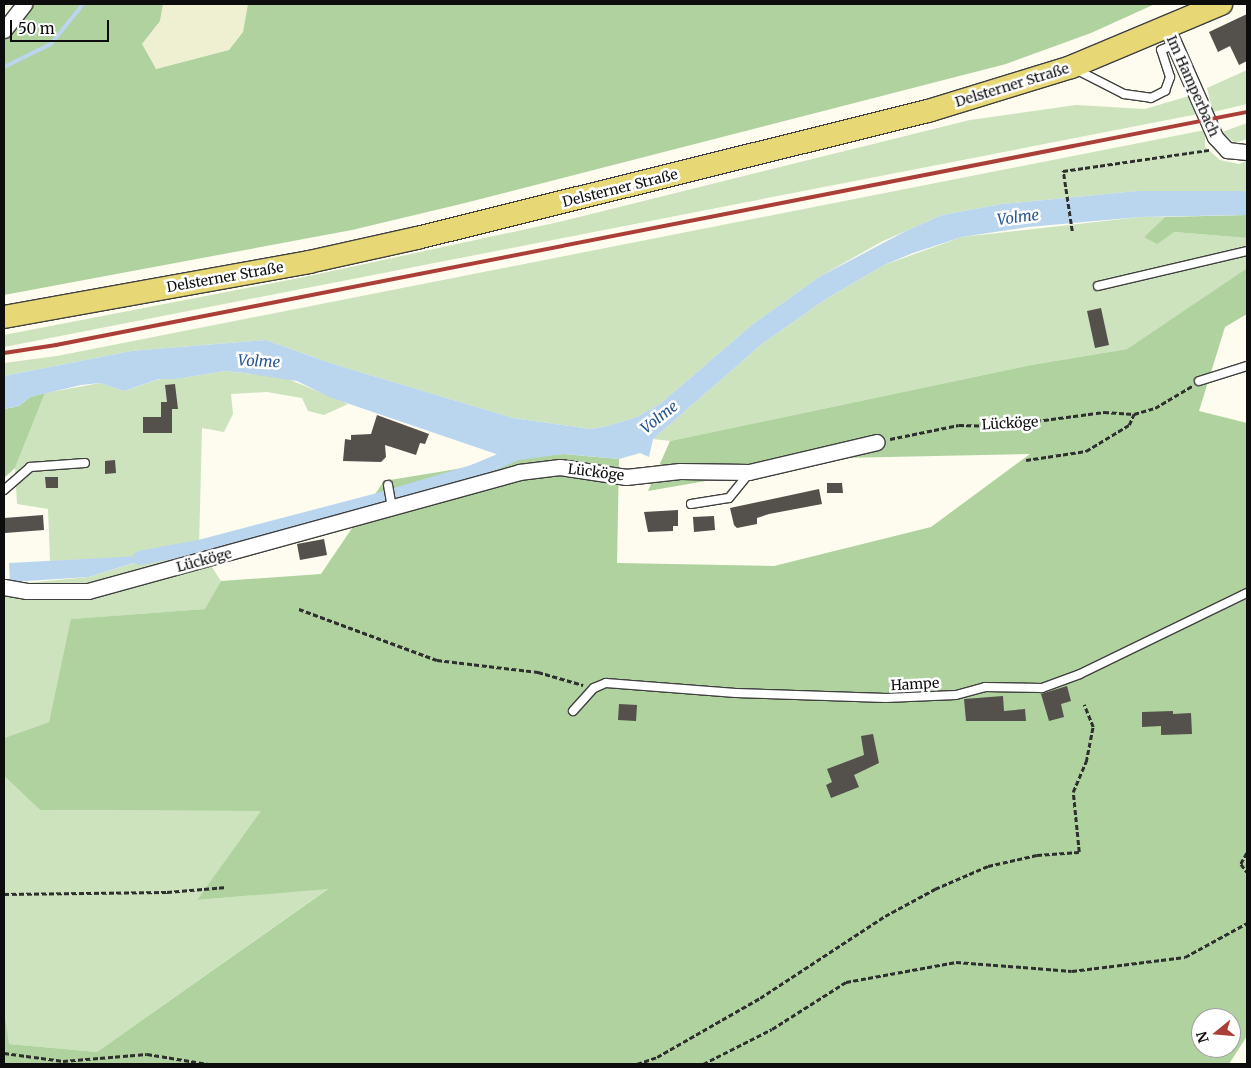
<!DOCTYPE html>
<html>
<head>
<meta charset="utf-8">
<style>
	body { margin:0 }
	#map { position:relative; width:1251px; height:1068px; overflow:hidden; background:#fdfcef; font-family:Merriweather,serif }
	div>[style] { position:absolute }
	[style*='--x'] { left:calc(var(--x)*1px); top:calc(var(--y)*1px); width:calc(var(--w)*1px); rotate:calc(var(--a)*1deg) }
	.farmland>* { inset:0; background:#eff0d2 }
	.green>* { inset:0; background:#cce3bd }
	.forest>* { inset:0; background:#afd29e }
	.water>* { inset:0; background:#bad5ee }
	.stream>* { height:4px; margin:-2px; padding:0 2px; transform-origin:2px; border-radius:2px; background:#bad5ee }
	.canal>* { height:14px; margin:-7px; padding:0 7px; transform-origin:7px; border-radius:7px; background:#bad5ee }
	.building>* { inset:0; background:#54504b }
	.path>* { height:2.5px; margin-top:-1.25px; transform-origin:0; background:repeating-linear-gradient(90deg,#2f2f2f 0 5px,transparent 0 7.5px) }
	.roads { filter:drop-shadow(1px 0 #404040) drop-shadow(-1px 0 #404040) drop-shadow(0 1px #404040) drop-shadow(0 -1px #404040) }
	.lane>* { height:8px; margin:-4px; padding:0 4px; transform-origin:4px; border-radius:4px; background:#fff }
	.street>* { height:15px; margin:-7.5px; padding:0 7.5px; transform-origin:7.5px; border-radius:7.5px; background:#fff }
	.primary>* { height:22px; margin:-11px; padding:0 11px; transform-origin:11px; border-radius:11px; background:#e7d875 }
	.rail>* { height:4px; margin:-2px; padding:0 2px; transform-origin:2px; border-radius:2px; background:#ab3f37 }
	span { translate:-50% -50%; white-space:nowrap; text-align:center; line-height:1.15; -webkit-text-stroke:5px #fff; paint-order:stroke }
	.street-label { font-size:14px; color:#0d0d0d }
	.water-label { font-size:15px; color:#27558e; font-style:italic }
	.frame { position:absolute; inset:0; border:5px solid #0d0d0d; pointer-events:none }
	.north { position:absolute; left:1191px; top:1008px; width:50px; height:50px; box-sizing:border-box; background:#fff; border:1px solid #9e9e9e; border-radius:50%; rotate:253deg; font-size:14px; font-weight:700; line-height:20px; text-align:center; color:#0d0d0d }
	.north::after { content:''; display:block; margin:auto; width:18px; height:22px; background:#ab3f37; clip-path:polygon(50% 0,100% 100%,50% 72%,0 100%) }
	.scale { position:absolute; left:10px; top:20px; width:99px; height:22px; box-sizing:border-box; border:2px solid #0d0d0d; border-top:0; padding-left:6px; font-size:15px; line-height:18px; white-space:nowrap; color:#0d0d0d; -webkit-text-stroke:4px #fff; paint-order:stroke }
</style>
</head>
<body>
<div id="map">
	<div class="farmland">
		<i style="clip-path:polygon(163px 4px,248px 4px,243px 32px,229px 50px,155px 69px,142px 44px,160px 21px)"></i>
	</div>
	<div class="green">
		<i style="clip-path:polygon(1247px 70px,1247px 104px,1213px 112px,1207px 88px)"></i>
		<i style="clip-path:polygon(1189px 96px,1198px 114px,4px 347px,4px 335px,309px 276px,559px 222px,970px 120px,1076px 105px,1145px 109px)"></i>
		<i style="clip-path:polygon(1247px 123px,1247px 139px,1235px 143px,1222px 132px)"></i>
		<i style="clip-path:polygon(1205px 130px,1205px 147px,1220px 160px,1239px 164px,1247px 161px,1247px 191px,1137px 191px,1002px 204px,942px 215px,881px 242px,819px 277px,753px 324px,661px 403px,637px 417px,607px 426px,591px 429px,513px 418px,330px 363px,266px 340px,131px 351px,4px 376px,4px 363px,57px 356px)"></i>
		<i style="clip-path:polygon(1140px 217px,1165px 217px,1144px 237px,1174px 232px,1247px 238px,1247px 268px,1127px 349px,1031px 365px,670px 441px,653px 439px,763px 343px,826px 299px,884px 265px,962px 237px)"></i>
		<i style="clip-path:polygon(225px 371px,283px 377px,348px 404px,324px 415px,308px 411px,302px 398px,267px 392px,231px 394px,233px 414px,224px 432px,202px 428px,199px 547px,221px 581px,206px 609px,72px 619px,49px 722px,4px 738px,4px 585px,89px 577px,157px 556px,50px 561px,48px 509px,17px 504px,15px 468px,45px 393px,100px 383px,124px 391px,160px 379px,176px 379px)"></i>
		<i style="clip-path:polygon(4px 776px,40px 810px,262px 811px,197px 900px,329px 888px,97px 1052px,8px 1044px,4px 1010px)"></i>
	</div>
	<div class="forest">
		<i style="clip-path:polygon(33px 4px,163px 4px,160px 21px,142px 44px,156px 69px,229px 50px,243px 32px,248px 4px,1155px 4px,1091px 33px,1006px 64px,465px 203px,352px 230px,4px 295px,4px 39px)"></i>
		<i style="clip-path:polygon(1247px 215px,1247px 238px,1174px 232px,1157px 244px,1144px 237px,1165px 217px)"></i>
		<i style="clip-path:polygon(evenodd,1247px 268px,1247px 314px,1225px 327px,1199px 411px,1247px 423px,1247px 1036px,1229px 1064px,4px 1064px,4px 1010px,9px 1044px,97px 1052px,328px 889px,197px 900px,261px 811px,40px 810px,4px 776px,4px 738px,49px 722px,71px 619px,205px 609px,221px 581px,321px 574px,384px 481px,536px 456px,564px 454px,619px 459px,617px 563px,774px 566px,931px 527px,1030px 454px,840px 458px,648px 491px,670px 441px,1031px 365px,1127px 349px,1247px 268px,1201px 1018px,1231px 1018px,1231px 1048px,1201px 1048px,1201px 1018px)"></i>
		<i style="clip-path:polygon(45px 393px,15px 468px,4px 478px,4px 409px,19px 406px,30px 397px)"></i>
	</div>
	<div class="water">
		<i style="clip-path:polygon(1137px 191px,1247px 191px,1247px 215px,1140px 217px,1028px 227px,962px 237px,913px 253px,884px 265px,826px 299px,763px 343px,653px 439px,649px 457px,640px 453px,619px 459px,564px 454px,504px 462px,502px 456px,329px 397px,297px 381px,245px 373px,225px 371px,176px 379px,159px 379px,124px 391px,100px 383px,81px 385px,30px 397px,19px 406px,4px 409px,4px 376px,131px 351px,266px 340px,330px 363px,513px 418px,591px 429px,607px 426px,637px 417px,661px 403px,753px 324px,819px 277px,906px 231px,942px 215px,1002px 204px)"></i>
		<i style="clip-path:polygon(159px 555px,89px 577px,10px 582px,9px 563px)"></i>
	</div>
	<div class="stream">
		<i style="--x:4;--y:67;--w:52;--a:-26.1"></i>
		<i style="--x:51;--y:44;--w:51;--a:-51.3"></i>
	</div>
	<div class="canal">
		<i style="--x:140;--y:558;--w:60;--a:-10.6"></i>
		<i style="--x:199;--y:547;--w:185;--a:-14.7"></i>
		<i style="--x:378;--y:500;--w:101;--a:-16.6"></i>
		<i style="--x:475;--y:471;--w:47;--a:-22.7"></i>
	</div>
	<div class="building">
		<i style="clip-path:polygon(1247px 14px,1247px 61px,1239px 65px,1230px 46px,1218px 52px,1209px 32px)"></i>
		<i style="clip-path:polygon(1101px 308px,1109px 345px,1095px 348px,1087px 311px)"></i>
		<i style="clip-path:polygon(175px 384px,178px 409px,172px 409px,172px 433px,143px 433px,143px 417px,161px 417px,161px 402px,167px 402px,165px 385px)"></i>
		<i style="clip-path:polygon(377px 415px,429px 434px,425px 444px,420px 443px,416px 455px,385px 445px,386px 457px,381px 462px,343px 461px,345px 439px,351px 440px,351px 435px,371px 434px)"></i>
		<i style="clip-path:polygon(115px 460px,116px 473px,105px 474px,105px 461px)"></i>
		<i style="clip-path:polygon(45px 477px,58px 477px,58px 488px,46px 488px)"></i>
		<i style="clip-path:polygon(827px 483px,842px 483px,843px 493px,827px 493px)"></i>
		<i style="clip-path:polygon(819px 489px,822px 504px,769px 514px,757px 518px,757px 524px,737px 528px,734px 525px,730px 508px)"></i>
		<i style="clip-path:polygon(678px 510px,678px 526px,673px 526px,673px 531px,648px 532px,644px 512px)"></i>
		<i style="clip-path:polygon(43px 515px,44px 530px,5px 533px,4px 518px)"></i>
		<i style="clip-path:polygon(714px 516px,715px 530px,694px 532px,693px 517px)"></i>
		<i style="clip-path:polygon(324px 539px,327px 555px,300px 560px,297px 544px)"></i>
		<i style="clip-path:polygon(1067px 686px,1071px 701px,1061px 704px,1064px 717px,1049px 721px,1041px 694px)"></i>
		<i style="clip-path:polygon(1003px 696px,1004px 711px,1025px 709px,1026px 721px,966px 721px,964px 699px)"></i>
		<i style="clip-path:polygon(619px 704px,637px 705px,636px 721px,618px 720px)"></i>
		<i style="clip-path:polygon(1173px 711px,1173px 714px,1191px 713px,1192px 734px,1161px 735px,1161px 726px,1142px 727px,1142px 712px)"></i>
		<i style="clip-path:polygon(873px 734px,879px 763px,854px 775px,859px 787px,831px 798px,826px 785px,832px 782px,827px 769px,864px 755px,861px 736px)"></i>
	</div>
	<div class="path">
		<i style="--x:1072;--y:231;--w:61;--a:-98.5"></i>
		<i style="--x:1063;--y:171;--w:148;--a:-8.2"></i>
		<i style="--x:890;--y:439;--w:70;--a:-11.5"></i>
		<i style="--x:959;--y:425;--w:40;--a:1.4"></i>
		<i style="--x:999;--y:426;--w:106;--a:-7.6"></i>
		<i style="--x:1104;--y:412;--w:30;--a:4"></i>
		<i style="--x:1134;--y:414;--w:22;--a:-16"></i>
		<i style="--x:1155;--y:408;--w:43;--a:-30.7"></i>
		<i style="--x:1026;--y:460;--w:61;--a:-8.5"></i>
		<i style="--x:1086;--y:451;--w:50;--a:-31.2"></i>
		<i style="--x:1129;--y:425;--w:12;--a:-66"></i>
		<i style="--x:299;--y:609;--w:147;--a:20.3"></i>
		<i style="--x:437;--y:660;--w:102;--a:6.8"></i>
		<i style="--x:538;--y:672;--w:47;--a:16.1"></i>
		<i style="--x:1247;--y:853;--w:13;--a:119"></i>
		<i style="--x:1241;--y:864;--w:10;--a:53"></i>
		<i style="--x:4;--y:894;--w:163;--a:-0.7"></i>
		<i style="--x:167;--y:892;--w:60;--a:-4.8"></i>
		<i style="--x:4;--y:1053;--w:60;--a:7.7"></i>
		<i style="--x:63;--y:1061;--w:84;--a:-4.8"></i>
		<i style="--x:147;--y:1054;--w:62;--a:9.3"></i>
		<i style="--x:637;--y:1064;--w:21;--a:-19"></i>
		<i style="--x:657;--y:1057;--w:119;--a:-29.8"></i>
		<i style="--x:760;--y:998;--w:149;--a:-33.3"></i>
		<i style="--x:885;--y:916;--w:57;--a:-28.4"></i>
		<i style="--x:935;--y:889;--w:58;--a:-23.5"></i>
		<i style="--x:988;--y:866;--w:50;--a:-12.7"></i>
		<i style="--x:1037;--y:855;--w:42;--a:-4.1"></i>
		<i style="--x:1079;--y:852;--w:60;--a:-95.7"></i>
		<i style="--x:1073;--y:792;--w:33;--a:-67"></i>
		<i style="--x:1086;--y:762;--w:36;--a:-79"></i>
		<i style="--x:1093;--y:727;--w:24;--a:-112"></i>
		<i style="--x:703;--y:1064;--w:77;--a:-26.9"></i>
		<i style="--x:772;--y:1029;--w:88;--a:-32.4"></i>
		<i style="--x:846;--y:982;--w:112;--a:-10.3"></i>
		<i style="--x:956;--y:962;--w:116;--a:4.4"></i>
		<i style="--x:1072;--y:971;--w:114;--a:-7.1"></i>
		<i style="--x:1185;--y:957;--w:71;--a:-28.7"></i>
	</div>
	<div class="roads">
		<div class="lane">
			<i style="--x:1075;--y:69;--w:55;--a:27"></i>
			<i style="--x:1124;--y:94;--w:27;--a:8"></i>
			<i style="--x:1151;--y:98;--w:16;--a:-27"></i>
			<i style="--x:1165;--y:91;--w:15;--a:-70"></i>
			<i style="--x:1170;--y:77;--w:28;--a:-108"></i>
			<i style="--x:1161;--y:50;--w:15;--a:-23"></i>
			<i style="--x:1098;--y:286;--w:153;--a:-13.2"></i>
			<i style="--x:1199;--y:381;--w:50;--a:-17.4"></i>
			<i style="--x:388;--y:485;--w:23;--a:80"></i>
			<i style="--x:4;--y:490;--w:35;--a:-41"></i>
			<i style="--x:30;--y:467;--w:55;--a:-4.2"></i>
			<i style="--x:691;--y:504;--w:38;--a:-9"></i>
			<i style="--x:729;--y:498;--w:32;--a:-51"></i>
			<i style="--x:573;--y:711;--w:31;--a:-48"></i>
			<i style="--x:594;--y:688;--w:13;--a:-23"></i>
			<i style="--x:606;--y:683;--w:130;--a:4.4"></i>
			<i style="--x:736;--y:693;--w:150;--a:1.9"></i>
			<i style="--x:886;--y:698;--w:70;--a:-2.5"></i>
			<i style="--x:956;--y:695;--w:30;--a:-15"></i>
			<i style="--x:985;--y:687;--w:57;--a:1"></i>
			<i style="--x:1042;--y:688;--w:40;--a:-20.2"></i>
			<i style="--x:1080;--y:674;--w:186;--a:-25.9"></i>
		</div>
		<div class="street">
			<i style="--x:1167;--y:28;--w:119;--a:66.2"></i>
			<i style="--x:1215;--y:137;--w:18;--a:47"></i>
			<i style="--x:1227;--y:150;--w:20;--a:6"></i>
			<i style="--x:4;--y:30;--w:33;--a:-52"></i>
			<i style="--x:4;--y:587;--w:23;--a:10"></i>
			<i style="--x:27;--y:591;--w:61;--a:0"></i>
			<i style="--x:88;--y:591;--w:447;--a:-15.4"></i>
			<i style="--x:519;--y:472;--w:41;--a:-7"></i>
			<i style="--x:560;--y:467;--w:67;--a:8.6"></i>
			<i style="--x:626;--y:477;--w:54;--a:-6.3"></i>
			<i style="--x:680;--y:471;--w:69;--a:0.8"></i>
			<i style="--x:749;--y:472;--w:131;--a:-13.2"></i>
		</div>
		<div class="primary">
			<i style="--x:4;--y:317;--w:310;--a:-10.2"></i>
			<i style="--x:309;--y:262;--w:111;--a:-12.5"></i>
			<i style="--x:417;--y:238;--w:527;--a:-13.96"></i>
			<i style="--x:928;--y:111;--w:150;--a:-17.1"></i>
			<i style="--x:1071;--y:67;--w:163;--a:-22.8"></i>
		</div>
	</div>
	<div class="rail">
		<i style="--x:4;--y:353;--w:53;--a:-8.7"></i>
		<i style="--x:56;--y:345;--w:1214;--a:-11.07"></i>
	</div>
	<div class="street-label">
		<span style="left:1012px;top:85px;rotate:-17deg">Delsterner Straße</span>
		<span style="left:1193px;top:86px;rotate:66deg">Im Hamperbach</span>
		<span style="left:620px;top:188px;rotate:-14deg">Delsterner Straße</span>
		<span style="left:225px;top:277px;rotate:-10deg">Delsterner Straße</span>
		<span style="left:1010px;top:423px;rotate:-3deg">Lücköge</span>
		<span style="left:596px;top:472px;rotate:7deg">Lücköge</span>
		<span style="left:204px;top:560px;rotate:-15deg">Lücköge</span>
		<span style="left:915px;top:684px;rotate:-3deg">Hampe</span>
	</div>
	<div class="water-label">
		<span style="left:1018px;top:217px;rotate:-7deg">Volme</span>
		<span style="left:259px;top:361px;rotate:3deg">Volme</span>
		<span style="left:659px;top:417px;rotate:-38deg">Volme</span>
	</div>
	<div class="frame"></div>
	<div class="north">N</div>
	<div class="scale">50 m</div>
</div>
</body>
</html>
